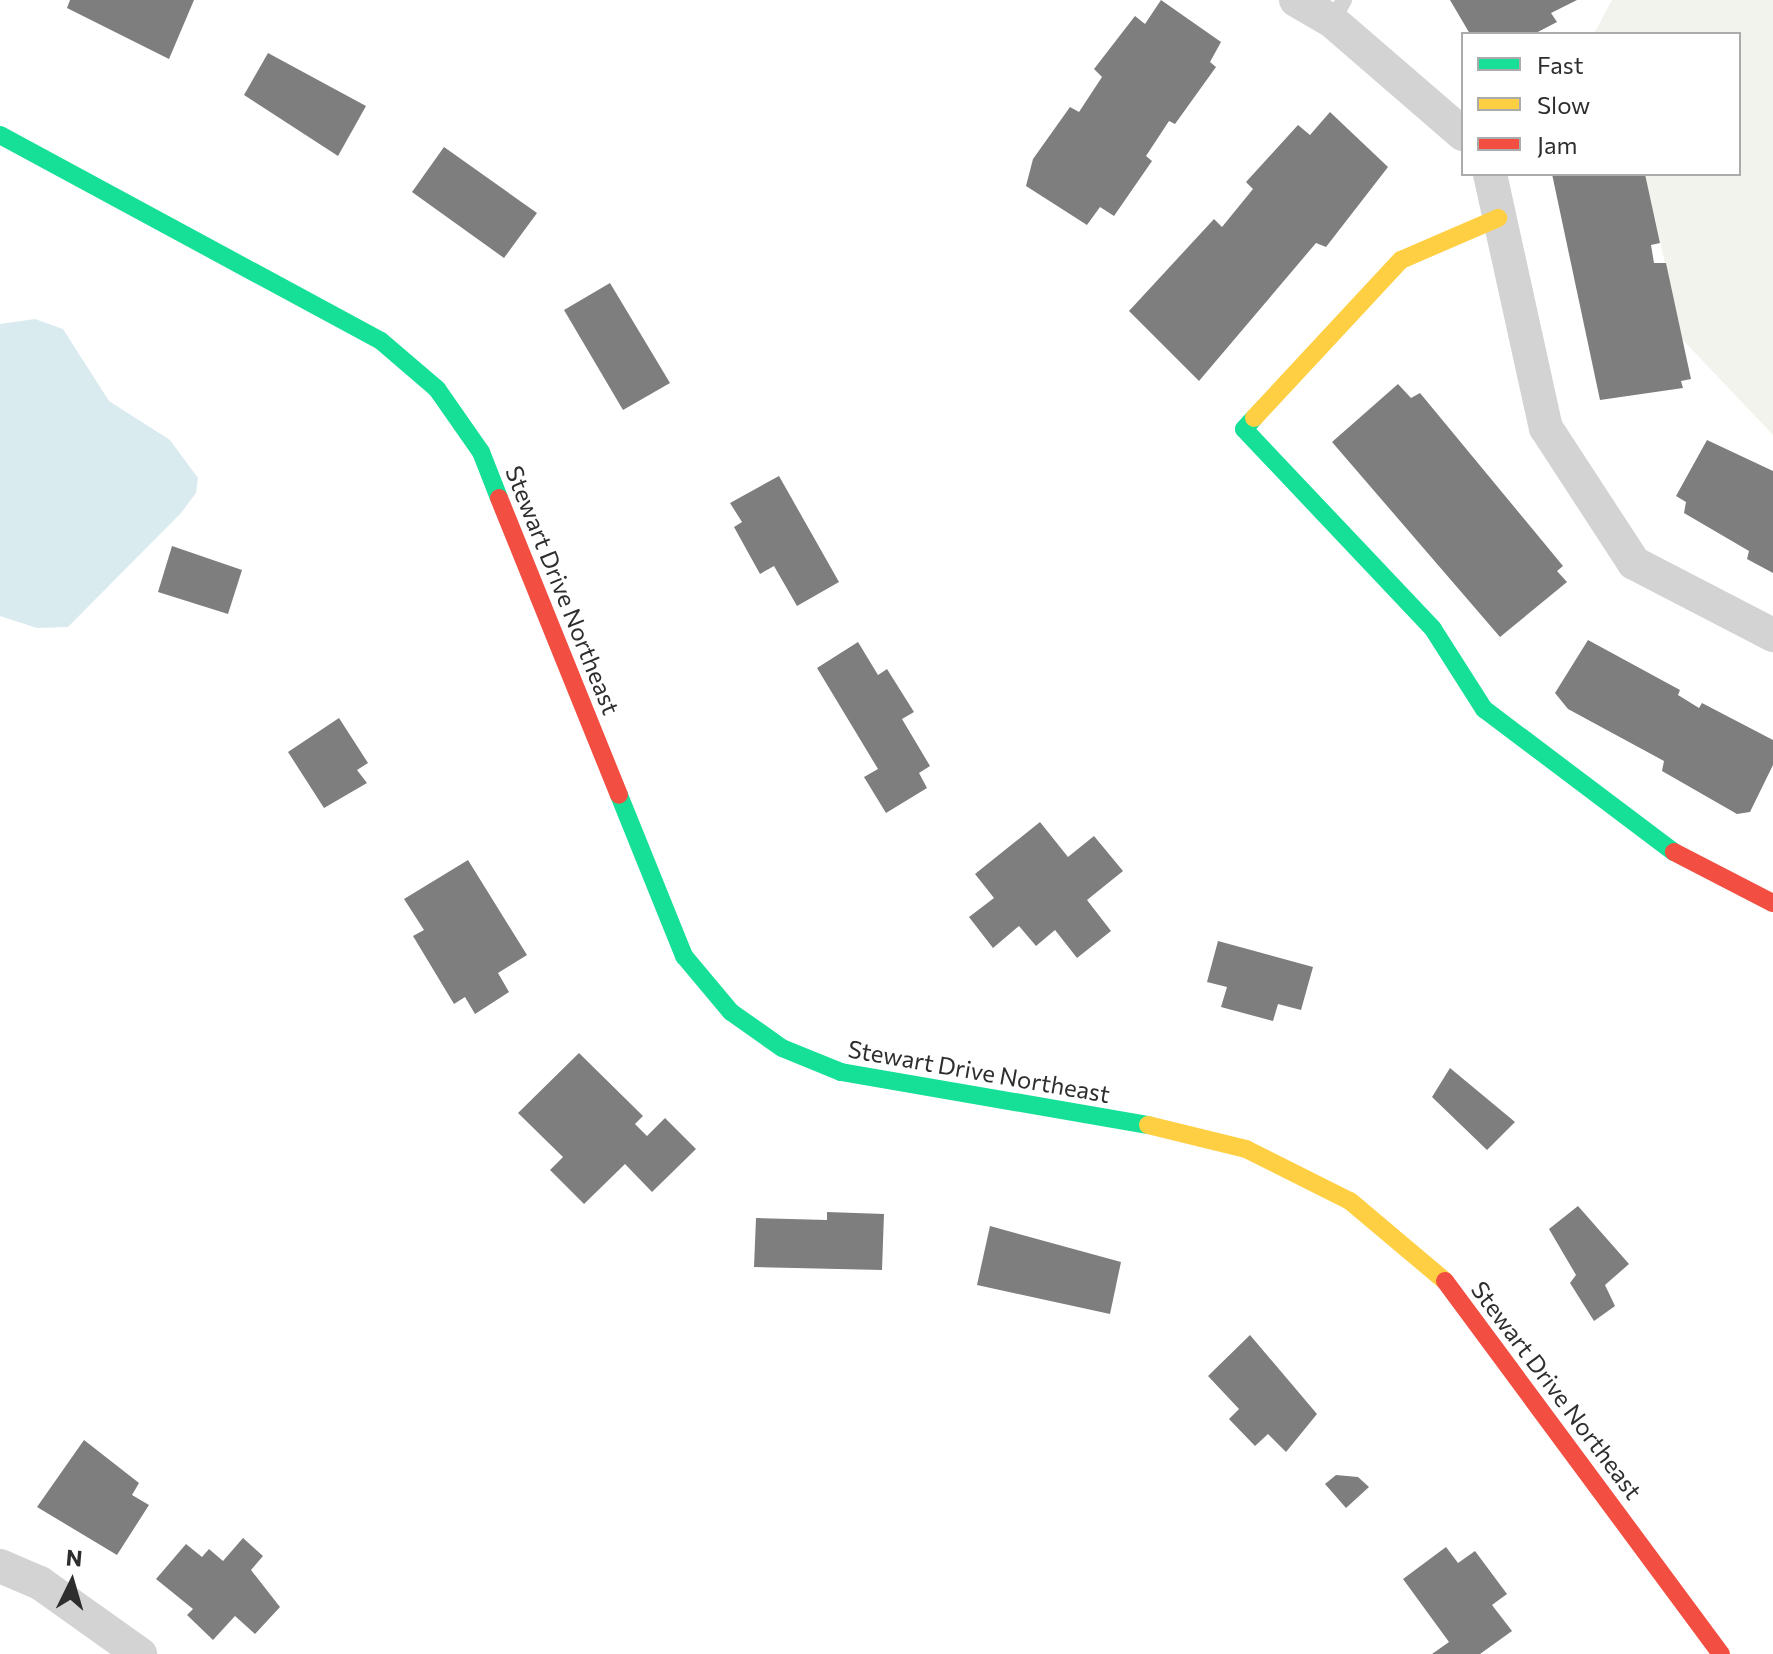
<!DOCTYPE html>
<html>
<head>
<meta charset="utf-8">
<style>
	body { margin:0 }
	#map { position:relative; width:1773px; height:1654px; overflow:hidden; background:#fff; font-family:Commissioner,sans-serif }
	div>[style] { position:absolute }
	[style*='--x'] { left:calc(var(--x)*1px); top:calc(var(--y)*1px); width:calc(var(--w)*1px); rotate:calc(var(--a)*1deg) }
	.green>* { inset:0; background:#f2f3ec }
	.water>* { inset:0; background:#daebf0 }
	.building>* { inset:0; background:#7e7e7e }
	.lane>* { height:16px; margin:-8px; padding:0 8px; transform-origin:8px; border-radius:8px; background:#d3d3d3 }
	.street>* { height:34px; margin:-17px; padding:0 17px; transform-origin:17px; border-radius:17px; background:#d3d3d3 }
	.fast>* { height:18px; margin:-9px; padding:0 9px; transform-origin:9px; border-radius:9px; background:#16e098 }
	.slow>* { height:18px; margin:-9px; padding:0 9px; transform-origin:9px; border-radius:9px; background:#ffcf43 }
	.jam>* { height:18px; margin:-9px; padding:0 9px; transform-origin:9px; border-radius:9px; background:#f24e42 }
	span { translate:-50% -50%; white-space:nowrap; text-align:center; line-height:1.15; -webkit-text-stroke:8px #fff; paint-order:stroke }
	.street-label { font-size:24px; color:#2e2e2e }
	.legend { position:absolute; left:1461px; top:32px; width:280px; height:144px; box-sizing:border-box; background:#fff; border:2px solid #ababab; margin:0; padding:10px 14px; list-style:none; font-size:24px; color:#2e2e2e }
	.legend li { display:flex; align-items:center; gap:16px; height:40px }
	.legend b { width:40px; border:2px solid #ababab }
	.north { position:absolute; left:32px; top:1542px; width:80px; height:80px; -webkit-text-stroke:6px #fff; paint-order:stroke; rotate:5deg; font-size:22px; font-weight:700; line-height:32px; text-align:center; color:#2e2e2e }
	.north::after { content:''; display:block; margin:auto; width:28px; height:36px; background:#2e2e2e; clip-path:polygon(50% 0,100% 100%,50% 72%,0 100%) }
</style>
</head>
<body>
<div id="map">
	<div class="green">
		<i style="clip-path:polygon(1612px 0,1773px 0,1773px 435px,1682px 339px,1645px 174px,1739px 174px,1739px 34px,1594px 34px)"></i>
	</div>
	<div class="water">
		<i style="clip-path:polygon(35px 319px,63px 329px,109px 401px,170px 440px,198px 478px,196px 493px,181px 513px,68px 627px,37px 628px,0 616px,0 324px)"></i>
	</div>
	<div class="building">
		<i style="clip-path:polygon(70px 0,194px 0,169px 59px,67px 8px)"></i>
		<i style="clip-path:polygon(1161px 0,1221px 42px,1210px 62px,1216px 67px,1175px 124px,1169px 121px,1146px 156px,1152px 161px,1114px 216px,1100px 207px,1087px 225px,1026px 186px,1033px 159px,1070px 107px,1079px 112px,1102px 77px,1094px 69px,1135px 16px,1145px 24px)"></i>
		<i style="clip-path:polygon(1450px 0,1577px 0,1551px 13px,1557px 22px,1534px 34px,1470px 34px)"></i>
		<i style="clip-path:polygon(268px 53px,366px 106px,338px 156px,244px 95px)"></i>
		<i style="clip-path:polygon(1330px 112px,1388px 167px,1326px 247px,1316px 243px,1199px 381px,1129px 311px,1214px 219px,1222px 227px,1253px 189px,1246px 182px,1298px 125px,1310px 135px)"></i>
		<i style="clip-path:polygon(444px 147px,537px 213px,504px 258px,412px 192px)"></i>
		<i style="clip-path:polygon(1552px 174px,1645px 174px,1660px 243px,1651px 245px,1654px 263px,1666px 263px,1691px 379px,1681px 381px,1683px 388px,1600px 400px)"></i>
		<i style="clip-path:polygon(610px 283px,670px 383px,623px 410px,564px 310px)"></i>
		<i style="clip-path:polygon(1398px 384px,1411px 398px,1420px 393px,1563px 566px,1557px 571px,1567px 582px,1500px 637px,1332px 442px)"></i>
		<i style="clip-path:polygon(1707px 440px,1773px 471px,1773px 573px,1747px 559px,1749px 551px,1684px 513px,1686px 502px,1676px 496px)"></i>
		<i style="clip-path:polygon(779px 476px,839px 582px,797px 606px,774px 566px,760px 574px,734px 527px,742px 522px,730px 503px)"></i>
		<i style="clip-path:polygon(172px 546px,242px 570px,228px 614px,158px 592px)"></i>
		<i style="clip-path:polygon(1588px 640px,1680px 690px,1678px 695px,1699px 708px,1702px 703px,1773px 740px,1773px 765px,1750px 812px,1737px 814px,1662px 771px,1664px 761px,1568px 709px,1555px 693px)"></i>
		<i style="clip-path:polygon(858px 642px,878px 675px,887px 669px,914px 712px,902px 719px,930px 766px,919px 773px,927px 788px,886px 813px,864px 777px,878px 769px,817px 668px)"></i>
		<i style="clip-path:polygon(339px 718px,368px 763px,357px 770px,367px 783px,324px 808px,288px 752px)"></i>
		<i style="clip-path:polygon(1040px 822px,1068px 857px,1094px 836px,1123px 871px,1087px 900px,1111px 931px,1077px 958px,1055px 930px,1036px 946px,1019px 926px,993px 948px,969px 917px,994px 898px,975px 874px)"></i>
		<i style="clip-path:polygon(468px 860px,527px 955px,498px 973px,509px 992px,475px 1014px,465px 997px,454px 1004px,413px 936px,424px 930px,404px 899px)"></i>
		<i style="clip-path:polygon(1218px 941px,1313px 967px,1301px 1010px,1278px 1004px,1273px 1021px,1221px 1007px,1227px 987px,1207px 982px)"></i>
		<i style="clip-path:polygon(579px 1053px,643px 1116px,635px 1124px,647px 1136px,665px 1118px,696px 1149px,652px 1192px,625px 1164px,584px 1204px,550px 1170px,563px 1157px,518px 1113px)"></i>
		<i style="clip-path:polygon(1450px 1068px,1515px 1122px,1487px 1150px,1432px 1097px)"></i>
		<i style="clip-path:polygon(1578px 1206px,1629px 1264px,1605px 1285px,1615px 1306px,1594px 1321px,1570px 1283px,1576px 1275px,1549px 1229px)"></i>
		<i style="clip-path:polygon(827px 1212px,884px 1214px,882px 1270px,754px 1267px,756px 1218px,827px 1220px)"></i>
		<i style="clip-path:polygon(990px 1226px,1121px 1262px,1110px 1314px,977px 1285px)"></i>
		<i style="clip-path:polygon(1250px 1335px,1317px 1414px,1286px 1452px,1268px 1434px,1255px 1446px,1229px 1419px,1239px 1409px,1208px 1376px)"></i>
		<i style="clip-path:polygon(84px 1440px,139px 1483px,132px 1495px,149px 1505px,117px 1555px,37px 1507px)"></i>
		<i style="clip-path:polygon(1336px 1475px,1358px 1477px,1369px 1487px,1346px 1508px,1325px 1484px)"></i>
		<i style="clip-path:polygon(243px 1538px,263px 1556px,251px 1570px,280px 1607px,255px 1634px,235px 1616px,213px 1640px,187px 1615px,193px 1609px,156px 1579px,186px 1544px,202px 1557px,209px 1549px,223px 1561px)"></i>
		<i style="clip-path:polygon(1446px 1547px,1458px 1563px,1475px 1551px,1507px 1594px,1492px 1605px,1512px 1631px,1480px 1654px,1432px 1654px,1449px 1642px,1403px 1579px)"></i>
	</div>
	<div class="lane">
		<i style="--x:1332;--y:21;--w:24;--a:-60"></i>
	</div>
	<div class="street">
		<i style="--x:1296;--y:0;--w:42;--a:30.3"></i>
		<i style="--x:1332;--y:21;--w:173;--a:40.8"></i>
		<i style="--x:1490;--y:174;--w:260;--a:77.6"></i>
		<i style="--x:1546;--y:428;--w:161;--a:56.9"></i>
		<i style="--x:1634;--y:563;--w:157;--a:27.4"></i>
		<i style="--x:0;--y:1566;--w:43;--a:23"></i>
		<i style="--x:40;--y:1583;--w:123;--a:35.4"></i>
	</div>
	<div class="fast">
		<i style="--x:0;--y:135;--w:433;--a:28.4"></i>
		<i style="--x:381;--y:341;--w:74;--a:40.6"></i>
		<i style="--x:437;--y:389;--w:77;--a:55.1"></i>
		<i style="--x:481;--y:452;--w:49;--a:68.6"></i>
		<i style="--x:1254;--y:418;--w:15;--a:132"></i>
		<i style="--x:1244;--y:429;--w:275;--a:46.6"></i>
		<i style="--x:1433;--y:629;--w:95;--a:57.5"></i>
		<i style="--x:1484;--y:709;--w:238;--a:37"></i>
		<i style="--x:619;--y:795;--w:174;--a:68"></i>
		<i style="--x:684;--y:956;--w:73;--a:50"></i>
		<i style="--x:731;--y:1012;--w:62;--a:35.2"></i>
		<i style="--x:782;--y:1048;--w:64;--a:22.1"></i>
		<i style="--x:841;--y:1072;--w:312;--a:9.8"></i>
	</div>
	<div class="slow">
		<i style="--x:1254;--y:418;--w:216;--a:-47.1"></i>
		<i style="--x:1401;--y:260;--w:106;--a:-23.4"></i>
		<i style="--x:1148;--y:1125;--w:101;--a:13.8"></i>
		<i style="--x:1246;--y:1149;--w:116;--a:26.6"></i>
		<i style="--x:1350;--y:1201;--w:124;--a:40.1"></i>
	</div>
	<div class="jam">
		<i style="--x:499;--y:498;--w:320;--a:68"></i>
		<i style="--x:1674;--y:852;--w:111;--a:27.3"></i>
		<i style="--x:1445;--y:1281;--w:464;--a:53.5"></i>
	</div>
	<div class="street-label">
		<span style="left:563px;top:590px;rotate:68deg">Stewart Drive Northeast</span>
		<span style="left:979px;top:1071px;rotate:10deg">Stewart Drive Northeast</span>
		<span style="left:1557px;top:1390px;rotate:53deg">Stewart Drive Northeast</span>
	</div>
	<ul class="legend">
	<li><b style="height:10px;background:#16e098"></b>Fast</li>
	<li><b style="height:10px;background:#ffcf43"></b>Slow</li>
	<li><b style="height:10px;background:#f24e42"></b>Jam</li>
	</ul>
	<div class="north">N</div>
</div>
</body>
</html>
